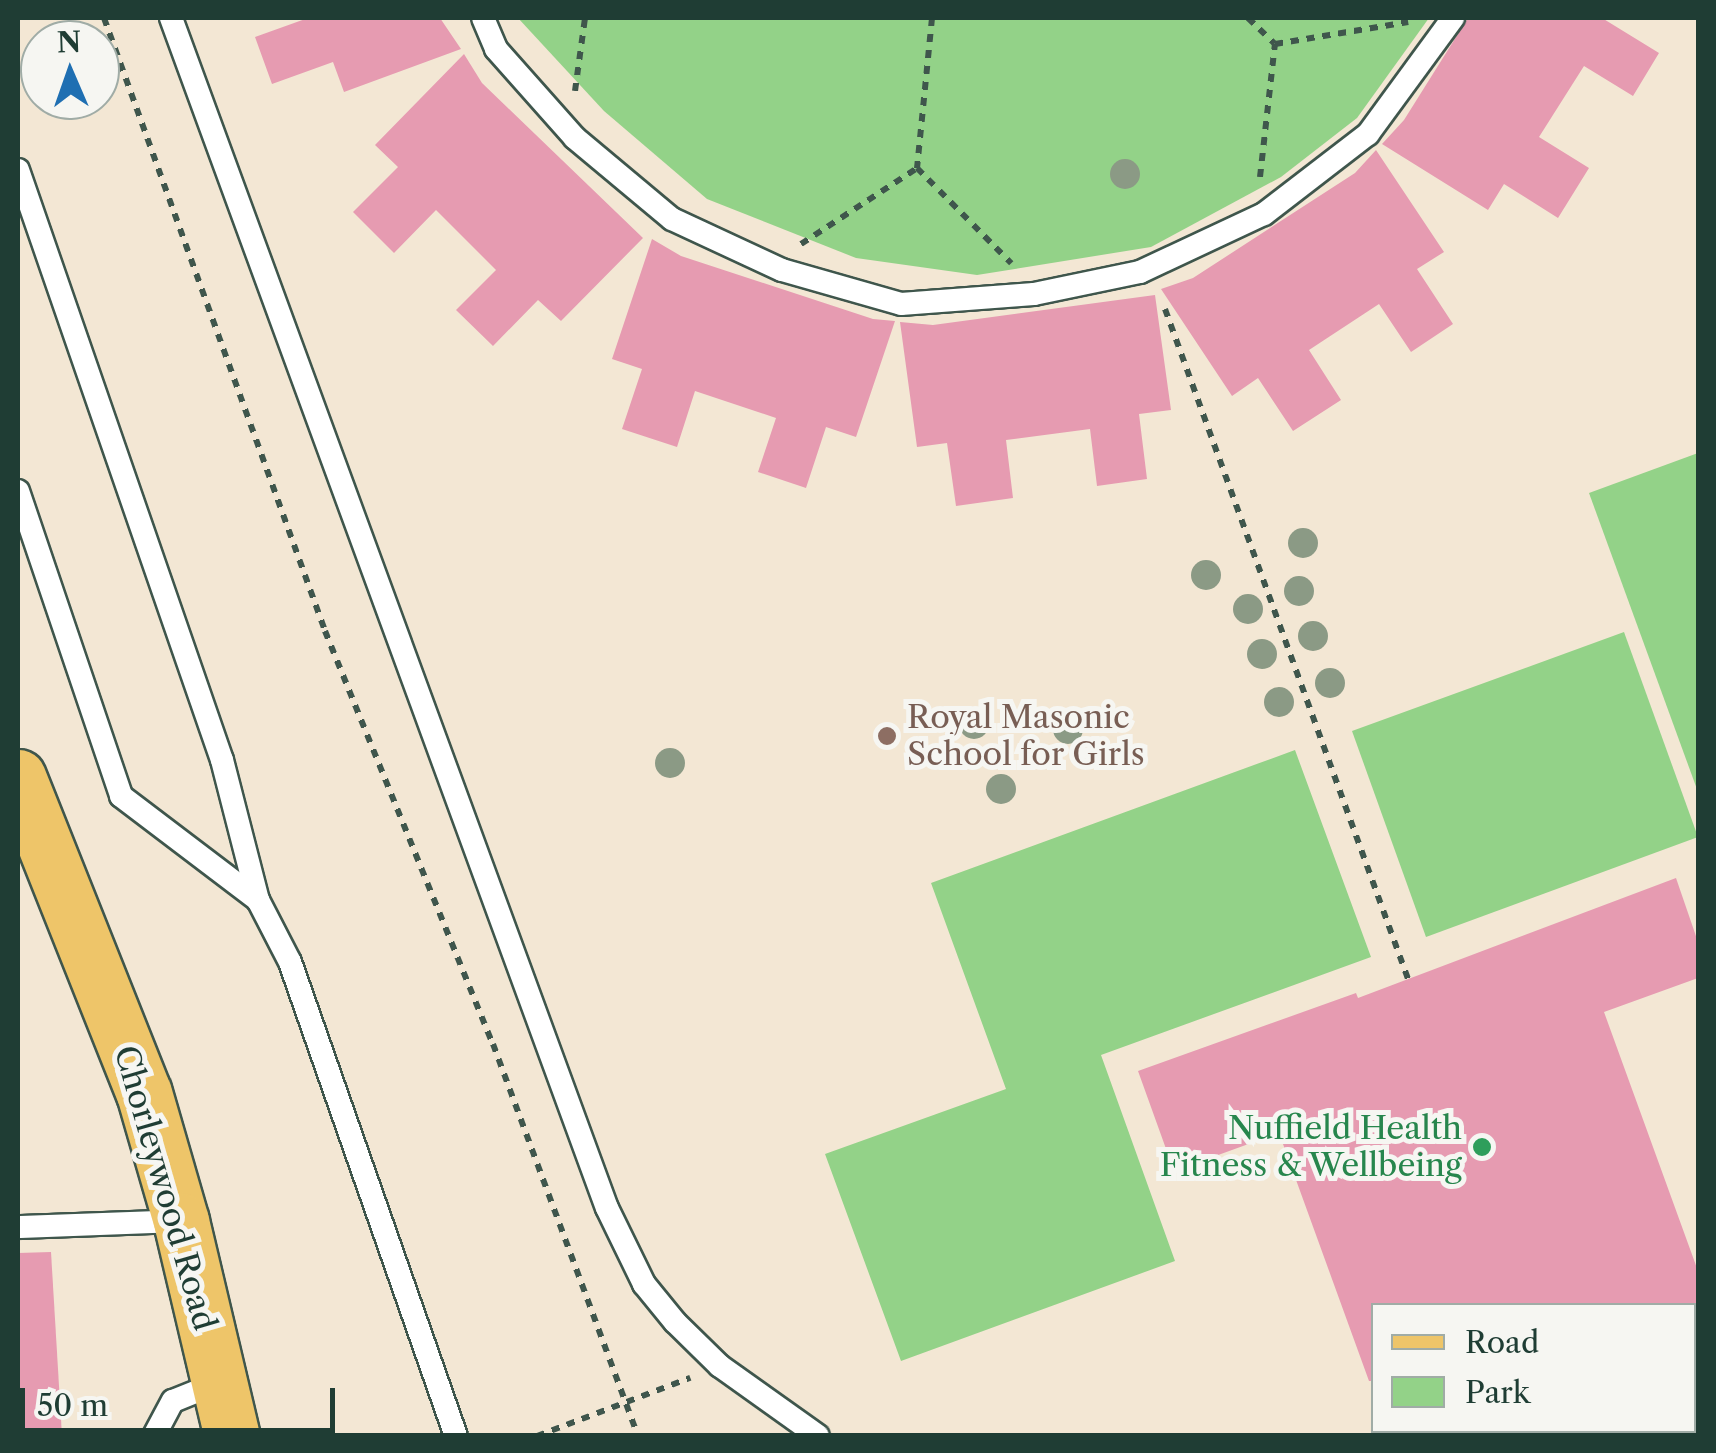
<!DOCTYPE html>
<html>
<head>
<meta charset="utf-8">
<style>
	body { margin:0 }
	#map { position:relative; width:1716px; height:1453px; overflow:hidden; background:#f3e7d4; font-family:"Libre Caslon Text",serif }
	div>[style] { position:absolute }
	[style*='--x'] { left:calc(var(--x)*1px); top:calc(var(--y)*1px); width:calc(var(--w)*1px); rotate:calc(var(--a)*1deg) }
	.green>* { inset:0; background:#93d288 }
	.building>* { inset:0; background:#e69bb1 }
	.path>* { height:6px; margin-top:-3px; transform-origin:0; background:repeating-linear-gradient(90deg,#3f564c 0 8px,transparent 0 16px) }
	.roads { filter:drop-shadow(2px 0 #3f564c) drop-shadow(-2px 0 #3f564c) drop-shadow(0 2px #3f564c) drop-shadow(0 -2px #3f564c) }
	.service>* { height:22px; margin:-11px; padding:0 11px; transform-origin:11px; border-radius:11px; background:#fff }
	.primary>* { height:55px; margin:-27.5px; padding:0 27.5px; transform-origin:27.5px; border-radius:27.5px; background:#eec569 }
	.trees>* { width:30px; height:30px; margin:-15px; border-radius:50%; background:#8b9a85 }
	.dots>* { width:28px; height:28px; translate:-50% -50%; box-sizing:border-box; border:5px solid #f6f6f2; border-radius:50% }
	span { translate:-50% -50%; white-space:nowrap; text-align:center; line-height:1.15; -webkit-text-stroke:10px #f6f6f2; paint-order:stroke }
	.education-label { font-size:32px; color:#785e54 }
	.left { translate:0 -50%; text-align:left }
	.leisure-label { font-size:32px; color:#27864d }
	.right { translate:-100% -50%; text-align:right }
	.street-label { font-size:32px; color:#1f3d34 }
	.frame { position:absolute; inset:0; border:20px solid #1f3d34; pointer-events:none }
	.legend { position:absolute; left:1371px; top:1303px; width:325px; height:130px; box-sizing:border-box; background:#f6f6f2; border:2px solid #a0aca6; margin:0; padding:12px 18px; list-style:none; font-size:30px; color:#1f3d34 }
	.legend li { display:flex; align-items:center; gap:20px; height:50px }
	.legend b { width:50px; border:2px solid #a0aca6 }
	.north { position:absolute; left:20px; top:20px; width:100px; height:100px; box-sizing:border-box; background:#f6f6f2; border:2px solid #a0aca6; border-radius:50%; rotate:358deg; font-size:28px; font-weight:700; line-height:40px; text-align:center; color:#1f3d34 }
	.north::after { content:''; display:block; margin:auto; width:35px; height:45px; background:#1f6fb2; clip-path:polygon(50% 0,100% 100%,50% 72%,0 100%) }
	.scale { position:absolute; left:20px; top:1388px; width:315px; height:45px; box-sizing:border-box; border:5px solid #1f3d34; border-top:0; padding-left:12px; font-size:30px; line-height:35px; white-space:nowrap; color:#1f3d34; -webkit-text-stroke:8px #f6f6f2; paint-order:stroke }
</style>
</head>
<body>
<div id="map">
	<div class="green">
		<i style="clip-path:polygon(518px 18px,1429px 18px,1357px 118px,1281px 177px,1151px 247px,977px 275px,856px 258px,707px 199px,604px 111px)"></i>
		<i style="clip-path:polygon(1698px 453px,1698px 792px,1589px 493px)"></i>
		<i style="clip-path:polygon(1624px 632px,1698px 837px,1426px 937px,1352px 731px)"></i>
		<i style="clip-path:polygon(1295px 750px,1371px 957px,1101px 1055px,1175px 1261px,901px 1361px,825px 1154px,1006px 1089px,931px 883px)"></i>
	</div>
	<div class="building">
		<i style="clip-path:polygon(308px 18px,440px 18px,461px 49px,344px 92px,333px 62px,272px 84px,255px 37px)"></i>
		<i style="clip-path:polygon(1468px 18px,1602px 18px,1659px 53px,1633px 96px,1584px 66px,1539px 137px,1589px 168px,1558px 218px,1504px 184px,1488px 210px,1382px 144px,1404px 120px)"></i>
		<i style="clip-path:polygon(464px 54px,482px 83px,643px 238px,561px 321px,538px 300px,493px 346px,456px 310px,496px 270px,436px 210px,394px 253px,353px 212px,398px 167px,375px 145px)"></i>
		<i style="clip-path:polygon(1376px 150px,1444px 252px,1417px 269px,1453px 324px,1411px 352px,1379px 304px,1309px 350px,1341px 400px,1293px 431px,1258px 378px,1232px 396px,1161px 289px,1193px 278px,1355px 173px)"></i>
		<i style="clip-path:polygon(652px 239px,681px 256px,873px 319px,895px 321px,856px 437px,826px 427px,806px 488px,758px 472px,776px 418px,695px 391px,677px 447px,622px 429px,642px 369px,612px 359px)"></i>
		<i style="clip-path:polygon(1155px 295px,1171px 410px,1139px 414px,1147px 479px,1097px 486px,1090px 429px,1006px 440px,1013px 498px,956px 506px,947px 443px,917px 447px,900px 322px,933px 325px)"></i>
		<i style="clip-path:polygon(1676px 878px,1698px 942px,1698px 978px,1604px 1012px,1698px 1271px,1698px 1306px,1374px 1306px,1374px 1381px,1369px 1381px,1279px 1133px,1174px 1171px,1138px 1071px,1356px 993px,1358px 998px)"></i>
		<i style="clip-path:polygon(51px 1252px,62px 1436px,18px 1436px,18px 1253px)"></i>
	</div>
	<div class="path">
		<i style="--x:104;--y:18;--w:652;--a:70.17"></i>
		<i style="--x:325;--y:631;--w:446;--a:67.9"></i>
		<i style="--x:493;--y:1044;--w:418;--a:69.7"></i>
		<i style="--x:932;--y:18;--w:151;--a:95.7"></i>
		<i style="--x:917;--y:168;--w:134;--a:45.3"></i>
		<i style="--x:1248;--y:18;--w:37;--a:44"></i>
		<i style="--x:1275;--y:44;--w:135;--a:-9.4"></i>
		<i style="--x:575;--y:91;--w:74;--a:-82.2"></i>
		<i style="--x:1260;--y:177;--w:134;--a:-83.6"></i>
		<i style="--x:801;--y:244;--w:139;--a:-33.2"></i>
		<i style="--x:1165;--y:309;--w:713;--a:70.06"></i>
		<i style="--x:537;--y:1436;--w:164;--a:-20.8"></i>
	</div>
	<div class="roads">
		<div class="service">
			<i style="--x:171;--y:18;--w:1267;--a:69.88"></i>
			<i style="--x:607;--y:1208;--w:85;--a:64"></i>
			<i style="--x:644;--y:1284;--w:49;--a:50.8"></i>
			<i style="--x:675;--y:1322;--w:63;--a:44.4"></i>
			<i style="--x:720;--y:1366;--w:120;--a:35.5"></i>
			<i style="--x:483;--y:18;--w:34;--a:67"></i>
			<i style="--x:496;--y:49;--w:119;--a:48.4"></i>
			<i style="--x:575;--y:138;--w:126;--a:39.9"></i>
			<i style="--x:672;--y:219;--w:121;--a:24.9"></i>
			<i style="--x:782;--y:270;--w:124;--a:15.9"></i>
			<i style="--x:901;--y:304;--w:133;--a:-4.3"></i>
			<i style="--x:1034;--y:294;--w:108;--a:-11.7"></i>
			<i style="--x:1140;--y:272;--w:137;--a:-25.1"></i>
			<i style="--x:1264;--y:214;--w:131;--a:-37.6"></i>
			<i style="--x:1368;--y:134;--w:144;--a:-53.8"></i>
			<i style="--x:18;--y:170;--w:624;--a:70.93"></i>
			<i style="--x:222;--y:760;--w:145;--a:75.6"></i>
			<i style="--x:258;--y:900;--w:70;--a:62.7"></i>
			<i style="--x:290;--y:962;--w:502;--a:70.7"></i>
			<i style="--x:18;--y:491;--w:322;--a:71.3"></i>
			<i style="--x:121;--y:796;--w:172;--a:37.2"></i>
			<i style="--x:18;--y:1227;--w:163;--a:-2.1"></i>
			<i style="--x:154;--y:1436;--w:40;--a:-62"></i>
			<i style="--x:173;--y:1401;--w:51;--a:-22"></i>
		</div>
		<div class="primary">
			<i style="--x:18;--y:777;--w:340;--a:68.3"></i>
			<i style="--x:144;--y:1093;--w:133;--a:73.9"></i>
			<i style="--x:181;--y:1221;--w:221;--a:76.7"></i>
		</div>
	</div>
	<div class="trees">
		<i style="left:1125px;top:174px"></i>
		<i style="left:1303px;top:543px"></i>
		<i style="left:1206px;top:575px"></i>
		<i style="left:1299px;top:591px"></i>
		<i style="left:1248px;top:609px"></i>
		<i style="left:1313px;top:636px"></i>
		<i style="left:1262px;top:654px"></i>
		<i style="left:1330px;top:683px"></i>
		<i style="left:1279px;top:702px"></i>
		<i style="left:974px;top:724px"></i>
		<i style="left:1068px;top:729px"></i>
		<i style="left:670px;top:763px"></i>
		<i style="left:1001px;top:789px"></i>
	</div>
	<div class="dots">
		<i style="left:887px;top:736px;background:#8d6e63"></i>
		<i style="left:1482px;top:1147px;background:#2e9e5b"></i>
	</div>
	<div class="education-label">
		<span class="left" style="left:907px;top:736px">Royal Masonic<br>School for Girls</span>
	</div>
	<div class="leisure-label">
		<span class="right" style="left:1462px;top:1147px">Nuffield Health<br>Fitness &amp; Wellbeing</span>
	</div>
	<div class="street-label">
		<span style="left:165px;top:1188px;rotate:74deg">Chorleywood Road</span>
	</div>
	<div class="frame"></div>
	<ul class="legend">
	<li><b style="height:12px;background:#eec569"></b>Road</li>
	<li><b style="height:28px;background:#93d288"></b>Park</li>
	</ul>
	<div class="north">N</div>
	<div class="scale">50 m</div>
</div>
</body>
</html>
